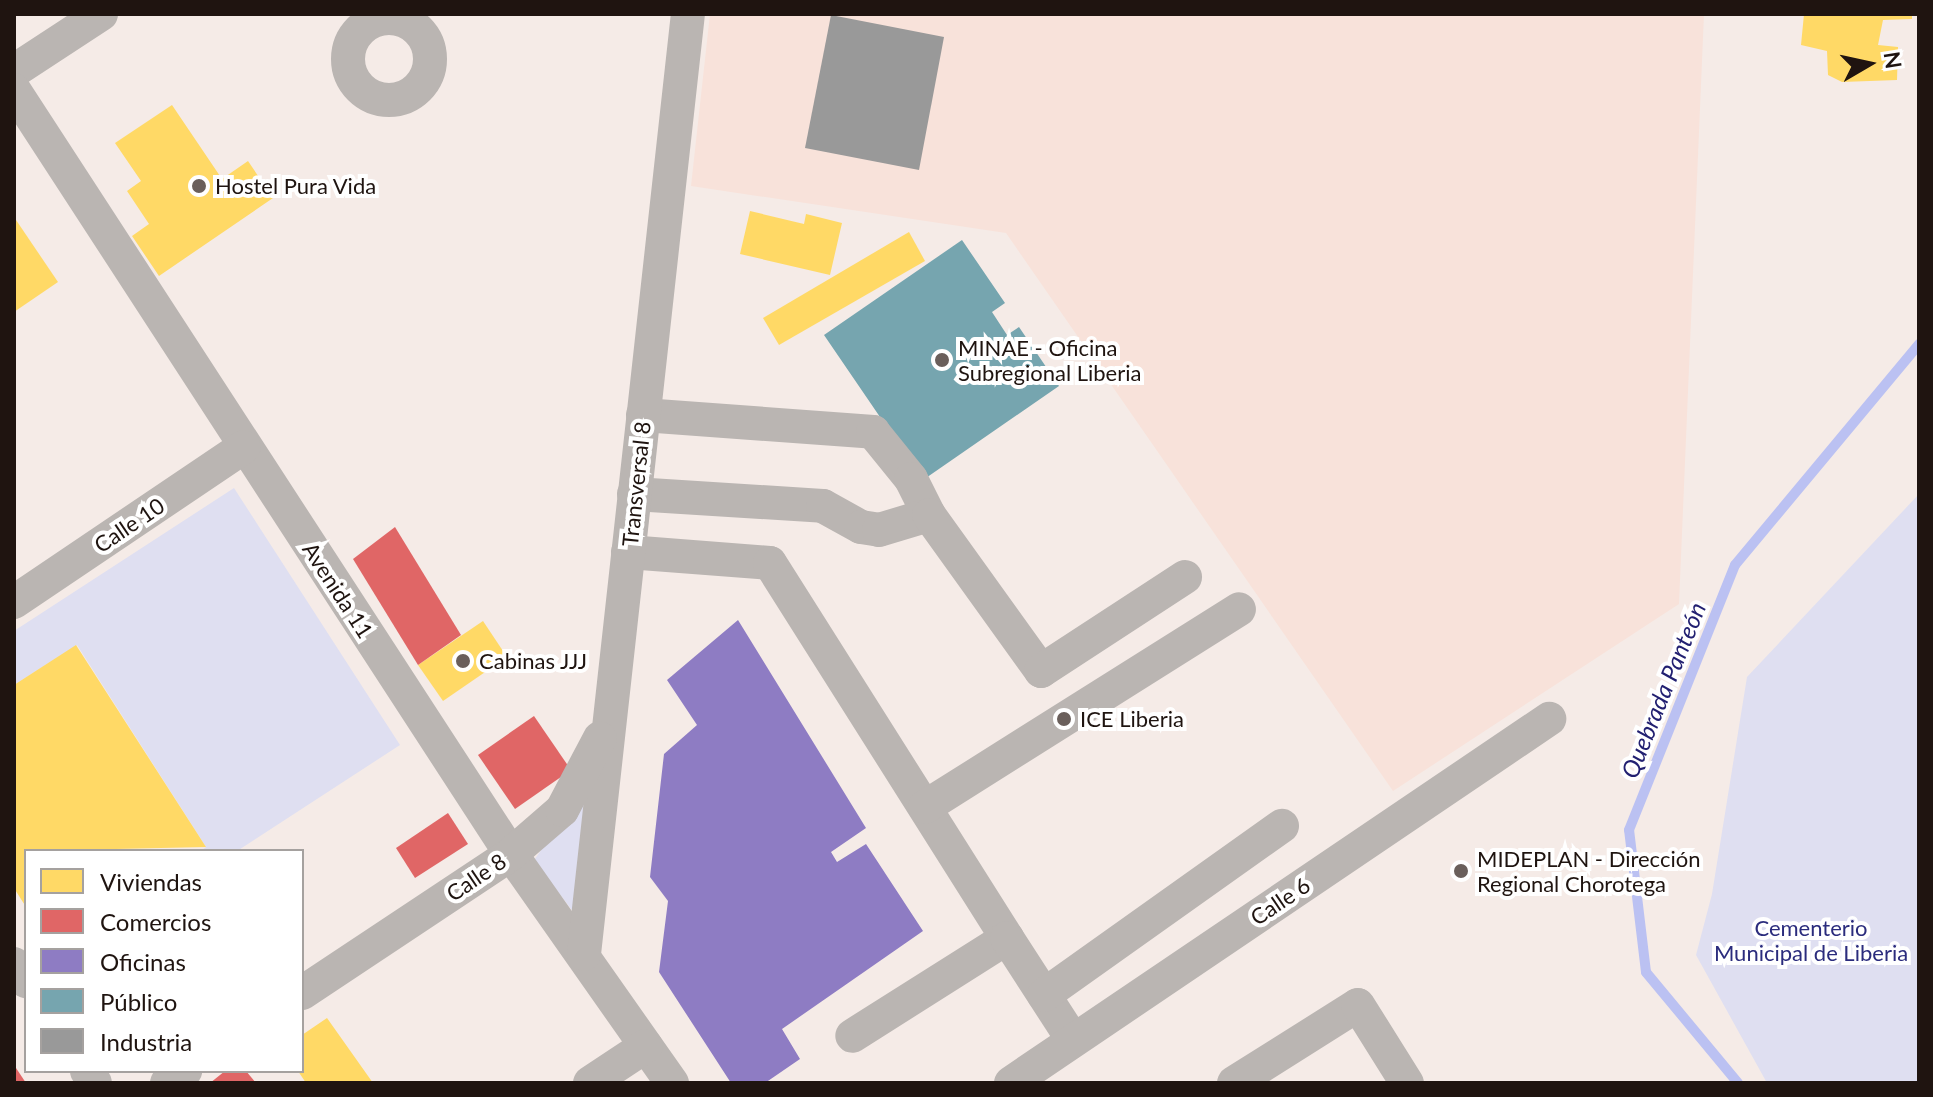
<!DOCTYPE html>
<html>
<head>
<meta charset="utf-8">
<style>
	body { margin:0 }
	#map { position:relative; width:1933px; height:1097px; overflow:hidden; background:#f5ebe7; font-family:Lato,sans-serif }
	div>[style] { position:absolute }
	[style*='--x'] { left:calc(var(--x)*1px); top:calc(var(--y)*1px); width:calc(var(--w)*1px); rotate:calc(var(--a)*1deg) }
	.built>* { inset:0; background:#f8e2da }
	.green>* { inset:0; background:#dfdff1 }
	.homes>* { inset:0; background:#ffd966 }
	.shops>* { inset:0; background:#e06666 }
	.offices>* { inset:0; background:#8e7cc3 }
	.public>* { inset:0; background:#76a5af }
	.industry>* { inset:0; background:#999 }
	.stream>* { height:10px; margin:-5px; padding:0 5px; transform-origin:5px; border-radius:5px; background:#bbc1f2 }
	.minor>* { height:34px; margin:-17px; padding:0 17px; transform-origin:17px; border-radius:17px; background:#bab5b2 }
	.minor>.ring { margin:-17px; padding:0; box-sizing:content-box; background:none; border:34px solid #bab5b2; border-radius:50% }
	.dots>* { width:22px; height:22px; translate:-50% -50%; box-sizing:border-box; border:4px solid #fff; border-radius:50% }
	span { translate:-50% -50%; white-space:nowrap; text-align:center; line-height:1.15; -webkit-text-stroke:8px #fff; paint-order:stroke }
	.poi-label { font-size:22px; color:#1f1410 }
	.left { translate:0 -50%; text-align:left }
	.street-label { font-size:22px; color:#1f1410 }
	.park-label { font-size:22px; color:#2b2c7d }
	.water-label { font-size:24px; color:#222071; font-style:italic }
	.frame { position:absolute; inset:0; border:16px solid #1f1410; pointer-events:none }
	.legend { position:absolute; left:24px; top:849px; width:280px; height:224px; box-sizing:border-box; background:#fff; border:2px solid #a5a19f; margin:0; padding:10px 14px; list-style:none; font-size:24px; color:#1f1410 }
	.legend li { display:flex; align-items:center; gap:16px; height:40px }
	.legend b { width:40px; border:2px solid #a5a19f }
	.north { position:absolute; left:1829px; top:24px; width:80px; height:80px; -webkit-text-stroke:6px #fff; paint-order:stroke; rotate:81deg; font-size:22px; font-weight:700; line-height:32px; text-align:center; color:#1f1410 }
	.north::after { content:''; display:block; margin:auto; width:28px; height:36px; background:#1f1410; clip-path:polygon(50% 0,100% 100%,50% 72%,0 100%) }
</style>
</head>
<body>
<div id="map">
	<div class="built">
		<i style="clip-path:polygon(710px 14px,1704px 14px,1679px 604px,1393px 791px,1006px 233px,691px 186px)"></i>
	</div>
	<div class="green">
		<i style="clip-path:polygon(234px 488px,400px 745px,237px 851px,201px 851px,206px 847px,77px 645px,14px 685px,14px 631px)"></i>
		<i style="clip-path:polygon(1919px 494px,1919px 1083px,1767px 1083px,1696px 955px,1712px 894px,1747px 677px)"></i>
		<i style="clip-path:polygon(593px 778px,577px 917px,534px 860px)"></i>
	</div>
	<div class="homes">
		<i style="clip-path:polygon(1804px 14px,1912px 14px,1912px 19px,1883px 20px,1878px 45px,1898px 47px,1897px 80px,1842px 82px,1828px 75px,1827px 51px,1801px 45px)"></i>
		<i style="clip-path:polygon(172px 105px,222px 179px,248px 161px,273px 198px,159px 276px,132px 236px,149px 224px,127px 191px,141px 181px,115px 143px)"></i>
		<i style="clip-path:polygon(750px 211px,804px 224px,806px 214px,842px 223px,830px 275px,740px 254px)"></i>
		<i style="clip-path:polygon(14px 217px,58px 282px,14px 312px)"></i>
		<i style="clip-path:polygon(909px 232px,925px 261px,779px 345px,763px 318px)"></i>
		<i style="clip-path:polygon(483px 621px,507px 657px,443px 701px,418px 665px)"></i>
		<i style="clip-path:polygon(76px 645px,206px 847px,26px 851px,26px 907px,14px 888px,14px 685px)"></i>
		<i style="clip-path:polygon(327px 1018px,373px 1083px,306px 1083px,298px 1071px,302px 1071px,302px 1035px)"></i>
	</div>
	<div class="shops">
		<i style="clip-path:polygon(395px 527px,461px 635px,418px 665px,353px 559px)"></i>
		<i style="clip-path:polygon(534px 716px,571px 770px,515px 809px,478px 755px)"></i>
		<i style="clip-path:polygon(448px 813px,468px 844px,415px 878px,396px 848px)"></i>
		<i style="clip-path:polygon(14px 1065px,26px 1083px,14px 1083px)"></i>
		<i style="clip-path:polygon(225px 1071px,246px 1071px,256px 1083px,210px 1083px)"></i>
	</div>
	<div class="offices">
		<i style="clip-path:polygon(738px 620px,866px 828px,831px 852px,837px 862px,866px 844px,923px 931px,782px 1029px,800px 1059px,765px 1083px,731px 1083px,659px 972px,668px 901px,650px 877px,664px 754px,697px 725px,667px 680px)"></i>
	</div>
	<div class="public">
		<i style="clip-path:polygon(962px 240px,1005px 303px,992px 312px,1007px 335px,1019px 327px,1059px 386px,923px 480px,824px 335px)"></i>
	</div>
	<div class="industry">
		<i style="clip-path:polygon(831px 15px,944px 37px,919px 170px,805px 148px)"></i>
	</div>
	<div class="stream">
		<i style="--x:1738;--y:1083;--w:144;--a:-129.7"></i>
		<i style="--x:1646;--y:972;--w:143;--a:-96.8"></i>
		<i style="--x:1629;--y:830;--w:285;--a:-68.2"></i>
		<i style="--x:1735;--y:565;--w:288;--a:-50.2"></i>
	</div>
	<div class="minor">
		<i class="ring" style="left:348px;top:18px;width:48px;height:48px"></i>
		<i style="--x:14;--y:71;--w:104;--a:-33.2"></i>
		<i style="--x:14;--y:90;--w:911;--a:56.96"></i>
		<i style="--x:511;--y:854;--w:280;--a:54.9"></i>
		<i style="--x:643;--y:415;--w:231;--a:4.2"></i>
		<i style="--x:873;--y:432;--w:60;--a:51"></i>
		<i style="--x:911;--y:479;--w:40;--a:63.4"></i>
		<i style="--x:634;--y:494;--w:189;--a:3.6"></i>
		<i style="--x:823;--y:506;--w:43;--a:28.9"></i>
		<i style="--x:861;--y:527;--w:18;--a:9"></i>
		<i style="--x:879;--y:530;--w:52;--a:-16.7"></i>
		<i style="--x:929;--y:515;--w:192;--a:54.3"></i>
		<i style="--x:1041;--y:671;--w:172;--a:-33.1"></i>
		<i style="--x:628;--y:552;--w:142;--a:4.4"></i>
		<i style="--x:770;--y:563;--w:444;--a:57.7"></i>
		<i style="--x:1007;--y:938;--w:183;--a:147.7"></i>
		<i style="--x:14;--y:602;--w:277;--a:-34"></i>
		<i style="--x:925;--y:807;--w:371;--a:-32.2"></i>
		<i style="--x:1007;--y:938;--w:121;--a:57.1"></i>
		<i style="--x:584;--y:954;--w:946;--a:-83.69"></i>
		<i style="--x:14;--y:964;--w:21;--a:55"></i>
		<i style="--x:302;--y:993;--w:251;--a:-33.6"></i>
		<i style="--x:511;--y:854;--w:67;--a:-40.8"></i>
		<i style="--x:562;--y:810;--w:81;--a:-62.2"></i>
		<i style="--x:1044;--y:995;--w:292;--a:-35.4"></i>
		<i style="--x:87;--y:1071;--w:14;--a:56"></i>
		<i style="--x:167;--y:1083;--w:22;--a:-34"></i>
		<i style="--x:590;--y:1083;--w:67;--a:-33.5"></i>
		<i style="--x:1011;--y:1083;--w:650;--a:-34.08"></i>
		<i style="--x:1234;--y:1083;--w:146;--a:-32.2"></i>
		<i style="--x:1358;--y:1005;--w:92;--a:57.9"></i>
	</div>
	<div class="dots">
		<i style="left:199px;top:186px;background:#6a5f5b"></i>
		<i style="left:942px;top:360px;background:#6a5f5b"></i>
		<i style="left:463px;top:661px;background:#6a5f5b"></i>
		<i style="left:1064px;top:719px;background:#6a5f5b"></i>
		<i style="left:1461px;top:871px;background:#6a5f5b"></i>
	</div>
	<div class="poi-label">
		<span class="left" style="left:215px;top:186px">Hostel Pura Vida</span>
		<span class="left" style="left:958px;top:360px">MINAE - Oficina<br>Subregional Liberia</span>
		<span class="left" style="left:479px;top:661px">Cabinas JJJ</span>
		<span class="left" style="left:1080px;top:719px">ICE Liberia</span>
		<span class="left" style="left:1477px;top:871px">MIDEPLAN - Dirección<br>Regional Chorotega</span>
	</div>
	<div class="street-label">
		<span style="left:636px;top:484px;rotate:-84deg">Transversal 8</span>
		<span style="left:129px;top:525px;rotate:-34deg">Calle 10</span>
		<span style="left:338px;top:590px;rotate:57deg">Avenida 11</span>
		<span style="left:476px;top:877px;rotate:-34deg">Calle 8</span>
		<span style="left:1280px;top:901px;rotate:-34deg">Calle 6</span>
	</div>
	<div class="park-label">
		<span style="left:1811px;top:940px">Cementerio<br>Municipal de Liberia</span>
	</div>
	<div class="water-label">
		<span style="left:1663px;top:690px;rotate:-68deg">Quebrada Panteón</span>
	</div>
	<div class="frame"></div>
	<ul class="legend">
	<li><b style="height:22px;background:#ffd966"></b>Viviendas</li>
	<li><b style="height:22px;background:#e06666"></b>Comercios</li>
	<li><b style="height:22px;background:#8e7cc3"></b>Oficinas</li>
	<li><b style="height:22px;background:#76a5af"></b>Público</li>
	<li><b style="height:22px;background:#999"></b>Industria</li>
	</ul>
	<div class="north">N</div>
</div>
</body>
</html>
